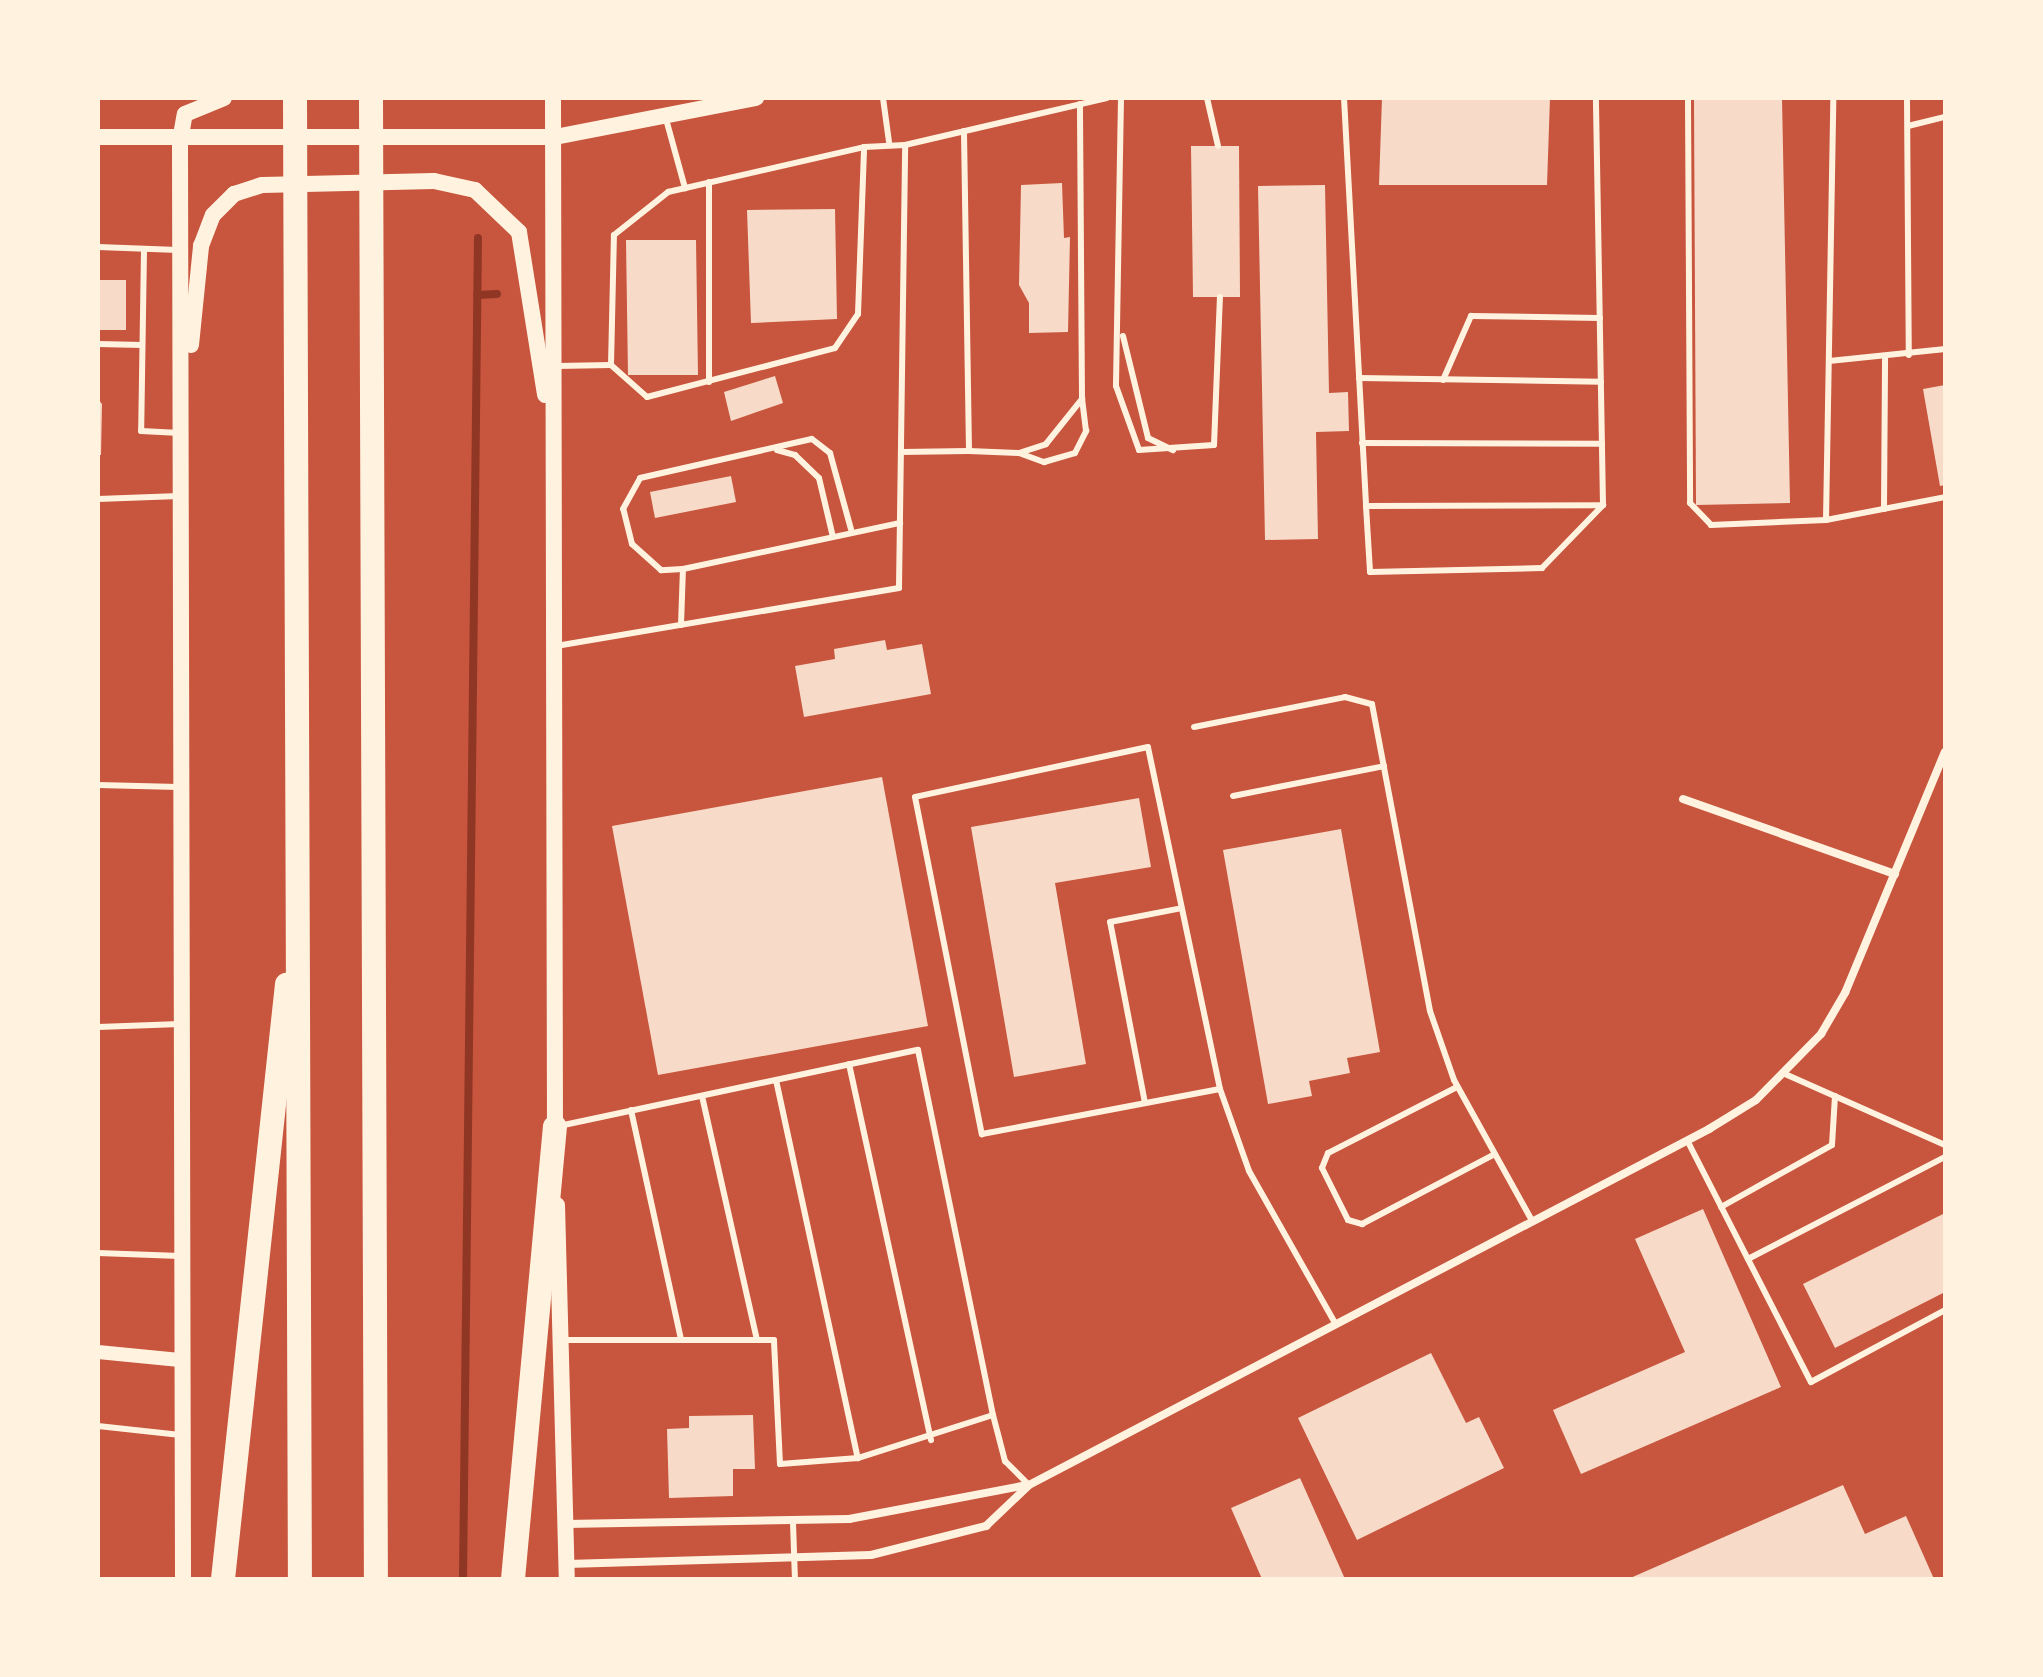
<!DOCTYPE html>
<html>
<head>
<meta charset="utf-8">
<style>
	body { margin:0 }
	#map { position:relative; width:2043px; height:1677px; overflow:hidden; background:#c8553d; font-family:"IBM Plex Serif",serif }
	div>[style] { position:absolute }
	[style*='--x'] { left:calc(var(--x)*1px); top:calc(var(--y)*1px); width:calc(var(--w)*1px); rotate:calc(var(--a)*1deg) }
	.stream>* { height:8px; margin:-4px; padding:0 4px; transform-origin:4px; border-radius:4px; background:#8f3625 }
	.building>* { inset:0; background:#f7dbc8 }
	.service>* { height:6px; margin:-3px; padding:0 3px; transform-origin:3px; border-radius:3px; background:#fff3e0 }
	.minor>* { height:8px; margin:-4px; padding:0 4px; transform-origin:4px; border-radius:4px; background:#fff3e0 }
	.tertiary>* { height:14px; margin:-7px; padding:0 7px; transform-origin:7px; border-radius:7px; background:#fff3e0 }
	.secondary>* { height:16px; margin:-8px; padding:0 8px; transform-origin:8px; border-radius:8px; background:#fff3e0 }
	.motorway>* { height:24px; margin:-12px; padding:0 12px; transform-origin:12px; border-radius:12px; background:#fff3e0 }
	span { translate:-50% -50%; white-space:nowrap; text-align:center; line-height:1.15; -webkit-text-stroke:6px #fff3e0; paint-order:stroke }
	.frame { position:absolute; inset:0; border:100px solid #fff3e0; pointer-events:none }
</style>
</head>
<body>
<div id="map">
	<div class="stream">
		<i style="--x:477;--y:295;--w:20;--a:-3"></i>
		<i style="--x:463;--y:1579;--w:1341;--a:-89.36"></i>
	</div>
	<div class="building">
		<i style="clip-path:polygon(1382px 98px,1550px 98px,1547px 185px,1379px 185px)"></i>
		<i style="clip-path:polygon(1694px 98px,1782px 98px,1790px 503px,1696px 505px)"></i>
		<i style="clip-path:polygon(1191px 146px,1239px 146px,1240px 297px,1193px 297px)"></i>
		<i style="clip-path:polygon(1062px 183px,1064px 238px,1070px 237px,1068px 332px,1029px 333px,1029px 303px,1019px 285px,1021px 185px)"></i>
		<i style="clip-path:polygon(1325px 185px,1329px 393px,1348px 392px,1349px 431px,1316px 432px,1318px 539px,1265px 540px,1258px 186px)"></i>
		<i style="clip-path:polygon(835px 209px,837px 319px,751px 323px,747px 210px)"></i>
		<i style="clip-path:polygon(626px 240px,696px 240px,698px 375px,628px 375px)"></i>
		<i style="clip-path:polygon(98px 280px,126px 280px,126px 330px,98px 330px)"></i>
		<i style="clip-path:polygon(775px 376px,783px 403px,731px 421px,724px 392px)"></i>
		<i style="clip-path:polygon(1945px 385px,1945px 485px,1940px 486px,1923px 389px)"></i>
		<i style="clip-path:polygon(98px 399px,102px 404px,101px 455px,98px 455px)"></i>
		<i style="clip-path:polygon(731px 476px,736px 502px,655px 518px,650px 492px)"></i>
		<i style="clip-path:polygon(885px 640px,887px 650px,922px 644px,931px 694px,804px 717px,795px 666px,835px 659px,834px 649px)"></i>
		<i style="clip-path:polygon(882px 777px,928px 1026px,658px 1075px,612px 826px)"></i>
		<i style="clip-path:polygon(1139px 798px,1151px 867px,1055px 883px,1086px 1064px,1014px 1077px,971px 827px)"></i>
		<i style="clip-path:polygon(1341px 829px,1380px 1052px,1347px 1058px,1350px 1073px,1309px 1081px,1312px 1096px,1268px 1104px,1223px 850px)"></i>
		<i style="clip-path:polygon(1703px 1209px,1781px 1387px,1581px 1474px,1553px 1410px,1685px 1352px,1635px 1239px)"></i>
		<i style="clip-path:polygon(1945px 1213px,1945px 1292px,1835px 1348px,1803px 1284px)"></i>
		<i style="clip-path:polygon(1431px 1353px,1466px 1423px,1479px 1417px,1504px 1468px,1357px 1540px,1298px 1418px)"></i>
		<i style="clip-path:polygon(753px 1415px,755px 1469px,733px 1469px,733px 1496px,669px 1498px,667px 1429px,689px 1428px,689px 1416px)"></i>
		<i style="clip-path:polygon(1300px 1478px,1345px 1579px,1262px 1579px,1231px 1508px)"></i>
		<i style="clip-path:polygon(1843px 1485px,1865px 1534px,1906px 1516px,1934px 1579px,1628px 1579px)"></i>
	</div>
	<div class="service">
		<i style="--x:883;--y:98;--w:44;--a:82.2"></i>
		<i style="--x:1121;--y:98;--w:288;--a:91"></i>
		<i style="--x:1116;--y:386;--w:68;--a:70.2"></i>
		<i style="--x:1139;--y:450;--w:75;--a:-3.8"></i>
		<i style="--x:1214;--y:445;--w:148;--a:-87.7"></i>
		<i style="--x:1207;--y:98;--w:49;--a:77.1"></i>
		<i style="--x:1344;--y:98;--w:409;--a:86.9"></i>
		<i style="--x:1366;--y:506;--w:237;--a:-0.2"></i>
		<i style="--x:1603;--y:505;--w:407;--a:-91"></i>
		<i style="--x:1688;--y:98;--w:405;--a:89.7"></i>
		<i style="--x:1690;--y:503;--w:30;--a:46"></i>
		<i style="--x:1711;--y:525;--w:115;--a:-2.5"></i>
		<i style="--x:1826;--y:520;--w:121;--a:-10.9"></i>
		<i style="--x:1907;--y:98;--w:257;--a:89.6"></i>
		<i style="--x:666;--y:119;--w:72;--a:74.6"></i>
		<i style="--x:1908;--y:126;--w:38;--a:-14"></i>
		<i style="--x:98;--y:247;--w:80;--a:2.1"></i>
		<i style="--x:144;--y:250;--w:181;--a:90.9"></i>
		<i style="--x:141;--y:431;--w:39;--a:3"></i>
		<i style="--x:1123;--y:336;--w:105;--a:76.2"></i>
		<i style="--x:1148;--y:438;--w:28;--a:26"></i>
		<i style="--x:98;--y:344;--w:44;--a:1.3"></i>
		<i style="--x:1829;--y:361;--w:117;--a:-5.9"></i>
		<i style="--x:611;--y:365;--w:48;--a:41.6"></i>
		<i style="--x:647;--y:397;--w:194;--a:-14.6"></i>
		<i style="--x:835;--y:348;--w:41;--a:-55.9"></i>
		<i style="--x:858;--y:314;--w:167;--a:-87.9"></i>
		<i style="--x:557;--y:366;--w:54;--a:-1.1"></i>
		<i style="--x:611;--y:365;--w:130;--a:-88.7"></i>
		<i style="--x:614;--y:235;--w:69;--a:-38.5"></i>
		<i style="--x:668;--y:192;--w:201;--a:-12.9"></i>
		<i style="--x:864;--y:147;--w:41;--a:-2.8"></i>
		<i style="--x:1359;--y:378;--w:242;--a:0.9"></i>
		<i style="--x:1443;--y:380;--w:70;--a:-66.4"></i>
		<i style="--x:1471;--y:316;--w:129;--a:0.9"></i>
		<i style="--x:709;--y:382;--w:200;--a:-90"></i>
		<i style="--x:1362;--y:443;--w:240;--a:0.2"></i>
		<i style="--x:777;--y:450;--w:19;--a:16"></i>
		<i style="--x:795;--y:455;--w:33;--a:44"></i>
		<i style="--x:819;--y:478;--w:57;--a:76.7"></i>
		<i style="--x:969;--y:451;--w:50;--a:2.3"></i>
		<i style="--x:1019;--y:453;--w:28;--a:-18"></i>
		<i style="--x:1046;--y:444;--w:58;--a:-51.3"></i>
		<i style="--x:1082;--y:399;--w:295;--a:-90.4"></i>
		<i style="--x:901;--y:452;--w:68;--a:-0.8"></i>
		<i style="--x:969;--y:451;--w:320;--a:-90.9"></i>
		<i style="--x:1019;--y:453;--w:27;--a:20"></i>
		<i style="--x:1044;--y:462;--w:32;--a:-16"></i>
		<i style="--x:1075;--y:453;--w:25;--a:-63"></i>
		<i style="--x:1086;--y:431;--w:31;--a:-97"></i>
		<i style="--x:98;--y:499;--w:81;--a:-2.1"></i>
		<i style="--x:1366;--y:506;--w:66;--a:86.5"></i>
		<i style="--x:1370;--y:572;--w:172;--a:-1.3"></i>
		<i style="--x:1542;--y:568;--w:88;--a:-45.9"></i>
		<i style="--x:1884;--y:509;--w:153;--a:-89.6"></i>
		<i style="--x:1826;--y:520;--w:422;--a:-89"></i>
		<i style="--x:683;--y:569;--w:22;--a:177"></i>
		<i style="--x:661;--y:570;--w:39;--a:-138"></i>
		<i style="--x:632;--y:544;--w:36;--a:-104"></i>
		<i style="--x:623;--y:509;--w:35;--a:-61"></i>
		<i style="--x:640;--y:478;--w:176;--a:-12.8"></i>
		<i style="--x:812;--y:439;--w:23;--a:38"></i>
		<i style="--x:830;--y:453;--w:79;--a:74.6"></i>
		<i style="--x:681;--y:625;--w:56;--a:-88"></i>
		<i style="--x:683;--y:569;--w:222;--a:-12"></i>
		<i style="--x:556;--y:646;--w:348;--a:-9.6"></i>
		<i style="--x:899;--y:588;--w:443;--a:-89.2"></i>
		<i style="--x:905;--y:145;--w:207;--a:-13.1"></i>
		<i style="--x:1194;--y:727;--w:154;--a:-11.2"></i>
		<i style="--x:1345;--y:697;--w:28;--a:15"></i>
		<i style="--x:1372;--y:704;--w:312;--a:79.3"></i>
		<i style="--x:1430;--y:1011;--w:73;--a:70.8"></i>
		<i style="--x:1454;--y:1080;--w:161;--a:61"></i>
		<i style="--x:98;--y:785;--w:80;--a:1.4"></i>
		<i style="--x:1233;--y:796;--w:154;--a:-11.2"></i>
		<i style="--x:98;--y:1027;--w:82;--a:-2.1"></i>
		<i style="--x:849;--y:1064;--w:385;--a:77.7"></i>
		<i style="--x:1785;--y:1074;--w:175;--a:23.9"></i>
		<i style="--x:776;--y:1080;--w:387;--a:77.8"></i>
		<i style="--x:1457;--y:1087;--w:145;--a:152.9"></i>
		<i style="--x:1328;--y:1153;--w:16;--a:112"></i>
		<i style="--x:1322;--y:1168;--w:58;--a:63.4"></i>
		<i style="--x:1348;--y:1220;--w:15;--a:16"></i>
		<i style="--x:1362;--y:1224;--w:150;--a:-27.8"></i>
		<i style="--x:1220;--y:1089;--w:349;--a:-101.9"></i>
		<i style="--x:1148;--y:747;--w:238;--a:167.9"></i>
		<i style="--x:915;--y:797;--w:344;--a:78.8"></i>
		<i style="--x:982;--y:1134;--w:242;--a:-10.7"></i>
		<i style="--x:1220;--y:1089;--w:87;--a:70.5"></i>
		<i style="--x:1249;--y:1171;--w:175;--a:60.5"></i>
		<i style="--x:702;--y:1096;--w:250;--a:77.3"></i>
		<i style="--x:1145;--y:1103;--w:184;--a:-100.9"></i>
		<i style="--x:1110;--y:922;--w:73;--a:-11"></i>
		<i style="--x:631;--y:1110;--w:235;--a:77.7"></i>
		<i style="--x:559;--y:1126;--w:367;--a:-12"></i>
		<i style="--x:918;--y:1050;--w:373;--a:78.4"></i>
		<i style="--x:993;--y:1415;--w:142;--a:162.3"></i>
		<i style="--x:858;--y:1458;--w:78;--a:175.6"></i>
		<i style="--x:780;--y:1464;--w:124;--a:-92.8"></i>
		<i style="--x:774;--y:1340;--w:211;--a:180"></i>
		<i style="--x:1687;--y:1140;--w:272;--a:62.9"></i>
		<i style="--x:1811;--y:1382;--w:152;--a:-28.2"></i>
		<i style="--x:1721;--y:1207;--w:127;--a:-29.2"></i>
		<i style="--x:1832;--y:1145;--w:49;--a:-86.5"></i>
		<i style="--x:98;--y:1253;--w:82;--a:2.1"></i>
		<i style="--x:1748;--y:1259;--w:222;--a:-27.4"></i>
		<i style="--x:993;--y:1415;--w:48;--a:75.4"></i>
		<i style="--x:1005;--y:1461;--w:34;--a:45"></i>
		<i style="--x:98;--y:1426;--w:83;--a:6.2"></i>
		<i style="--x:793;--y:1523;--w:56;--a:88"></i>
	</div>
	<div class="minor">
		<i style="--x:1683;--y:799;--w:225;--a:19.5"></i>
		<i style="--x:566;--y:1524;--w:283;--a:-1"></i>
		<i style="--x:849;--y:1519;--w:182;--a:-10.8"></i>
		<i style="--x:567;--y:1564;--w:304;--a:-1.7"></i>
		<i style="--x:871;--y:1555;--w:119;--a:-14.2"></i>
		<i style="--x:986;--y:1526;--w:59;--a:-43.6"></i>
		<i style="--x:1029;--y:1485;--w:768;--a:-27.63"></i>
		<i style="--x:1709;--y:1129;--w:55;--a:-31.7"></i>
		<i style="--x:1756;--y:1100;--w:93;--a:-45.4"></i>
		<i style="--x:1821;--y:1034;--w:48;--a:-59.7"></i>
		<i style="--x:1845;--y:993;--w:261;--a:-67.5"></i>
	</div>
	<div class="tertiary">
		<i style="--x:98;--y:1352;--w:82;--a:5.6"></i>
	</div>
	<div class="secondary">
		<i style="--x:553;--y:98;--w:1040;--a:89.89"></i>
		<i style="--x:98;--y:137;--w:457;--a:0"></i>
		<i style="--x:555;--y:137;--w:205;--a:-11"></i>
		<i style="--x:191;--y:345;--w:100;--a:-84.2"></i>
		<i style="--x:201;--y:246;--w:33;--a:-69"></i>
		<i style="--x:213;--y:215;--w:30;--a:-45"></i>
		<i style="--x:234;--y:194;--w:29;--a:-18"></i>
		<i style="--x:262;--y:185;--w:172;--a:-1.3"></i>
		<i style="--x:434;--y:181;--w:42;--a:12.4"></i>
		<i style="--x:475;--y:190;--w:61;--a:43.7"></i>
		<i style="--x:519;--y:232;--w:165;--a:80.9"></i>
		<i style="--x:557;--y:1205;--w:374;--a:88.5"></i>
		<i style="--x:183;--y:1579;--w:1438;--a:-90.12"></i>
		<i style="--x:180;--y:141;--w:27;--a:-80"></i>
		<i style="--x:185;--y:114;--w:42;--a:-22.3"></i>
	</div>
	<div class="motorway">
		<i style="--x:295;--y:98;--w:1481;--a:89.81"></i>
		<i style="--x:371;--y:98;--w:1481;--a:89.81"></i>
		<i style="--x:223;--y:1579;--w:598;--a:-83.86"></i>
		<i style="--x:513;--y:1579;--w:454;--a:-84.7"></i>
	</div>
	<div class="frame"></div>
</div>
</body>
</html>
